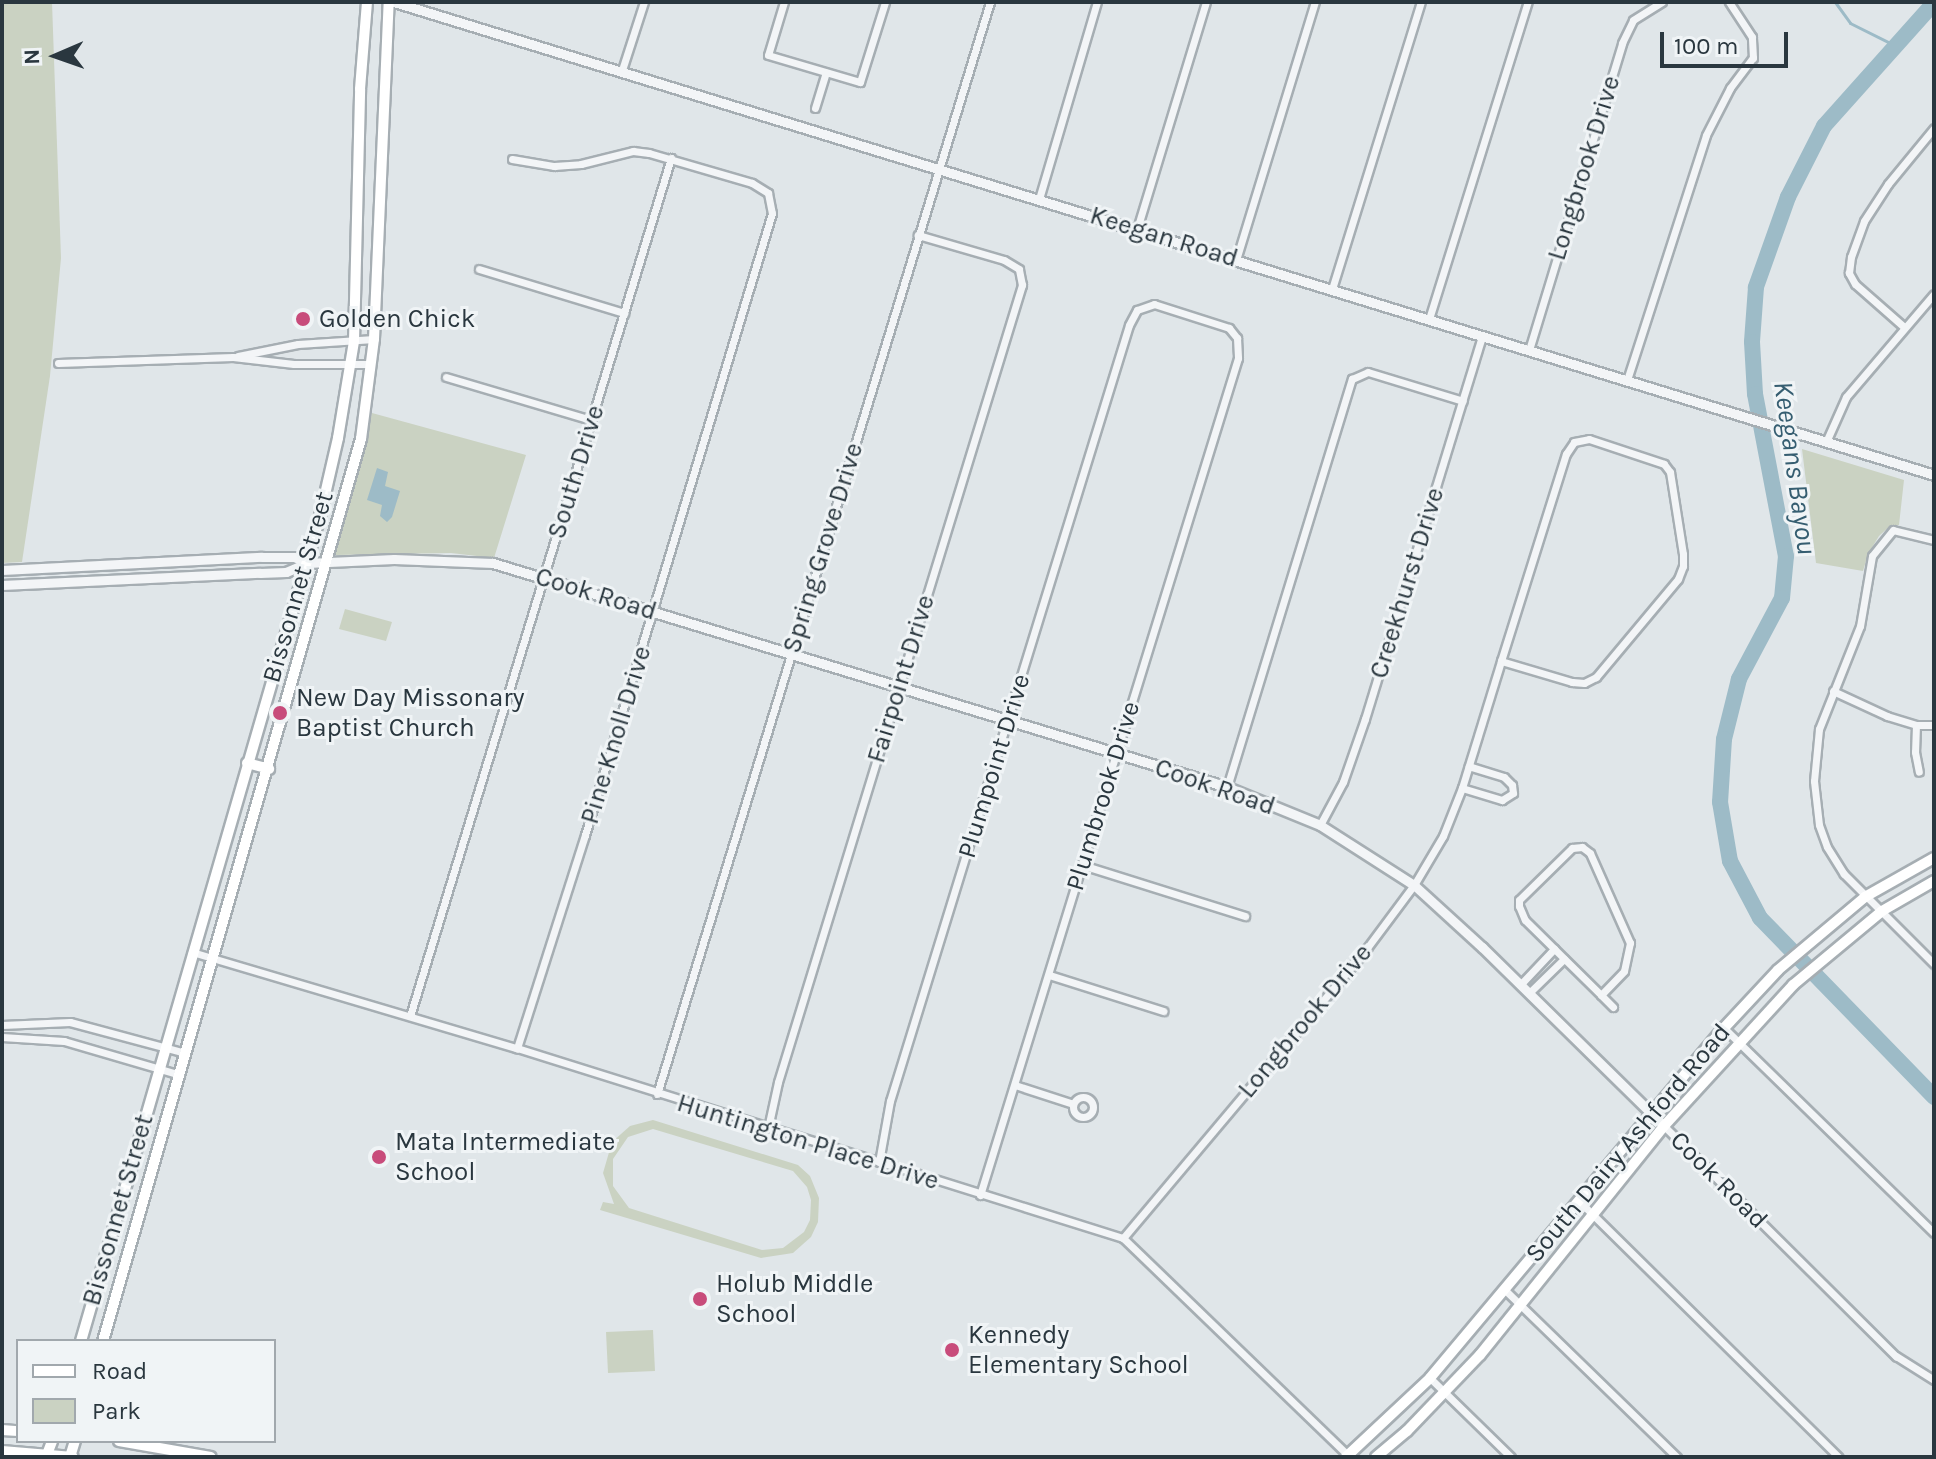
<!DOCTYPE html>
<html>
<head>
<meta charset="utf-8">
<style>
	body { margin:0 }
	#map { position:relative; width:1936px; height:1459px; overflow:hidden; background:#e0e6e9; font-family:Karla,sans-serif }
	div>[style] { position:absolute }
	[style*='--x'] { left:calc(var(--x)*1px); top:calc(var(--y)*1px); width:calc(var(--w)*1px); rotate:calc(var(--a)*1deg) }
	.green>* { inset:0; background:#cad2c2 }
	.water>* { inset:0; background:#9dbbc7 }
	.stream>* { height:3px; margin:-1.5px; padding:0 1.5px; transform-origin:1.5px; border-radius:1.5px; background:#9dbbc7 }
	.river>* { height:16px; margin:-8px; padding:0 8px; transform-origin:8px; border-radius:8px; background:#9dbbc7 }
	.roads { filter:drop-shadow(2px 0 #a6aeb3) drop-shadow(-2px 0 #a6aeb3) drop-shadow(0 2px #a6aeb3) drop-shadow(0 -2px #a6aeb3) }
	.minor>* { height:7px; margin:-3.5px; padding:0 3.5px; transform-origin:3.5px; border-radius:3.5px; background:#f3f5f7 }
	.minor>.ring { margin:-3.5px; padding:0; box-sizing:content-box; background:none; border:7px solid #f3f5f7; border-radius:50% }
	.tertiary>* { height:9px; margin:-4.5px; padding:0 4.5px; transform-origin:4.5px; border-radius:4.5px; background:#f3f5f7 }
	.secondary>* { height:10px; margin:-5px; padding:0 5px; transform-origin:5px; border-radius:5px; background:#fff }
	.dots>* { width:22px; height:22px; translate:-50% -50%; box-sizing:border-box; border:4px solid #f0f4f6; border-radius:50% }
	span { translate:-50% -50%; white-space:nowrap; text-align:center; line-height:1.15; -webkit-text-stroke:6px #f0f4f6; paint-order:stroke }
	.street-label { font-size:26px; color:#2a373f }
	.poi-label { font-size:26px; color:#2a373f }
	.left { translate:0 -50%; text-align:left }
	.water-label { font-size:28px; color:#365e71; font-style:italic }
	.frame { position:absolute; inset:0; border:4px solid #2a373f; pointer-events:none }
	.legend { position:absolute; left:16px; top:1339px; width:260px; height:104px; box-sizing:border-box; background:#f0f4f6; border:2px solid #a1a8ad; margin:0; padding:10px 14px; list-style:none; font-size:24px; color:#2a373f }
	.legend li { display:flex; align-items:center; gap:16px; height:40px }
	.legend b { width:40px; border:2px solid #a1a8ad }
	.north { position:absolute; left:16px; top:16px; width:80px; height:80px; -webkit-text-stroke:6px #f0f4f6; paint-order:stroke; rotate:268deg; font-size:22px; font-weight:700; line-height:32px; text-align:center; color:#2a373f }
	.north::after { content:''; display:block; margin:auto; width:28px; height:36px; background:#2a373f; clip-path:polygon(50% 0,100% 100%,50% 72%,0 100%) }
	.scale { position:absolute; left:1660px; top:32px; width:128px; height:36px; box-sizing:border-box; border:4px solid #2a373f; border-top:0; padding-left:10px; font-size:24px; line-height:28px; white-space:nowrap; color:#2a373f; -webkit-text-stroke:6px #f0f4f6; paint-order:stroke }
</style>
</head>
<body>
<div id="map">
	<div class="green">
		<i style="clip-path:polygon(2px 2px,52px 2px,61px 258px,50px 376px,22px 562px,2px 563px)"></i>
		<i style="clip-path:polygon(372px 413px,526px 455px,494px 558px,451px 553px,335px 555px)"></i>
		<i style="clip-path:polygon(1802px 449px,1904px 480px,1899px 525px,1891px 525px,1879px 536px,1868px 554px,1863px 571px,1816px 563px)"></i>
		<i style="clip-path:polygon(345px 609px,392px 622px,386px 641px,339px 629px)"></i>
		<i style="clip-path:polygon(evenodd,653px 1120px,798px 1165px,810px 1176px,819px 1198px,818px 1222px,811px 1237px,793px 1253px,761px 1258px,600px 1210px,603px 1202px,614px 1204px,603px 1173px,612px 1142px,630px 1126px,653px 1120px,653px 1129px,793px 1171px,807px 1187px,811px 1200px,810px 1220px,804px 1232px,783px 1248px,762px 1250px,629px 1208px,613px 1186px,613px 1159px,628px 1137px,653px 1129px)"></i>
		<i style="clip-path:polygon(653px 1330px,655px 1371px,608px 1373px,606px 1332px)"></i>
	</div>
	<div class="water">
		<i style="clip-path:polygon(377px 468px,388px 472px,385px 486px,400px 491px,392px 517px,387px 522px,380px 516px,382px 505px,367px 500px)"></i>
	</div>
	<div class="stream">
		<i style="--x:1835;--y:2;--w:26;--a:54"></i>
		<i style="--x:1850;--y:23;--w:49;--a:26.6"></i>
	</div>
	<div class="river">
		<i style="--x:1934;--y:3;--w:165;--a:131.8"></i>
		<i style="--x:1824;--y:126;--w:80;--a:116.9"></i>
		<i style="--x:1788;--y:197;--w:96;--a:109.6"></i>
		<i style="--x:1756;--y:287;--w:55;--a:94.2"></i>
		<i style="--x:1752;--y:342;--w:52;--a:86.7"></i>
		<i style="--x:1755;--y:394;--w:165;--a:79.2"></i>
		<i style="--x:1786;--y:556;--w:42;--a:95.4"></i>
		<i style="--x:1782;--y:598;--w:92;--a:118"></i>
		<i style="--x:1739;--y:679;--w:62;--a:104"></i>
		<i style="--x:1724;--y:739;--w:63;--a:93.6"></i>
		<i style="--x:1720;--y:802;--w:60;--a:80.4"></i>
		<i style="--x:1730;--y:861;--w:64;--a:62.2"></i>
		<i style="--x:1760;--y:918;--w:250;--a:45.8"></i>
	</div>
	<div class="roads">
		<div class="minor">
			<i style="--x:784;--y:2;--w:55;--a:106.8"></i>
			<i style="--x:768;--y:55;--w:96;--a:16.4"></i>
			<i style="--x:860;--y:82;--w:84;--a:-72.6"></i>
			<i style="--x:622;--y:70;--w:71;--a:-72.1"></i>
			<i style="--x:815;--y:108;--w:37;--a:-73"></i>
			<i style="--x:512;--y:159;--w:43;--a:9.5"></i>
			<i style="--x:554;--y:166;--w:27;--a:-4"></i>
			<i style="--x:581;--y:164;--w:54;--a:-14"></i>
			<i style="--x:633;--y:151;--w:16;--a:7"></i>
			<i style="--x:649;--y:153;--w:107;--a:16.2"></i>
			<i style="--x:752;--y:183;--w:19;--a:32"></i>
			<i style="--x:768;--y:193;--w:20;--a:79"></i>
			<i style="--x:772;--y:213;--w:650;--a:106.73"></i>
			<i style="--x:585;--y:835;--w:224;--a:107.7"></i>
			<i style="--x:1039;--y:199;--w:205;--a:-73.6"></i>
			<i style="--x:1137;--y:229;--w:237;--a:-73.1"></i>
			<i style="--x:1236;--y:260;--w:270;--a:-73"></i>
			<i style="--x:479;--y:269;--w:152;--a:16.9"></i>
			<i style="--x:1332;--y:289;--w:300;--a:-72.8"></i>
			<i style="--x:1429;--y:319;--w:332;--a:-72.7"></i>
			<i style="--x:1904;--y:327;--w:65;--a:-138.7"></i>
			<i style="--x:1855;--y:284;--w:13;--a:-119"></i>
			<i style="--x:1849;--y:273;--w:16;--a:-83"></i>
			<i style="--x:1851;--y:257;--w:38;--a:-70"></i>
			<i style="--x:1864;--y:221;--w:44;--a:-57"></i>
			<i style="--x:1888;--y:184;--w:72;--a:-50.6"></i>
			<i style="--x:1529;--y:350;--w:321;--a:-73.1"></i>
			<i style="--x:1622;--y:43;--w:25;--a:-64"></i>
			<i style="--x:1633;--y:20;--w:34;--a:-32"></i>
			<i style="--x:238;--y:356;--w:61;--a:-11.3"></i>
			<i style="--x:298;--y:344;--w:76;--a:-3.8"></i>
			<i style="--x:58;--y:363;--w:175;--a:-2"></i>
			<i style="--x:233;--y:357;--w:61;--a:6.5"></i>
			<i style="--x:294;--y:364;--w:77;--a:0"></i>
			<i style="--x:446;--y:377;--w:151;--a:16.5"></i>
			<i style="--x:1627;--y:380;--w:257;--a:-72.1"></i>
			<i style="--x:1706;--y:135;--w:53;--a:-62.9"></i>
			<i style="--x:1730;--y:88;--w:38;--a:-53"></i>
			<i style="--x:1753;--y:58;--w:21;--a:-93"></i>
			<i style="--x:1752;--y:37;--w:42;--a:-123.3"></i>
			<i style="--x:1826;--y:442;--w:49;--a:-66"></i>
			<i style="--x:1846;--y:397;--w:135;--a:-49.5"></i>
			<i style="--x:1934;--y:540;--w:42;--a:-166.3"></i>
			<i style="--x:1893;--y:530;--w:33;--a:129"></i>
			<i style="--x:1872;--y:556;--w:71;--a:99.7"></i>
			<i style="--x:1860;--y:626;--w:111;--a:111.7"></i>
			<i style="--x:1819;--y:729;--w:52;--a:95.5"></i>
			<i style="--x:1814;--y:781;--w:44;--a:83.5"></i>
			<i style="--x:1819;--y:825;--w:23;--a:70"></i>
			<i style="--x:1827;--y:847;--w:32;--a:58"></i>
			<i style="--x:1844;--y:874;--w:127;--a:45"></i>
			<i style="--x:1833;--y:691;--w:60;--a:24.8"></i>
			<i style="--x:1887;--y:716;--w:30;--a:17"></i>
			<i style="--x:1916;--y:725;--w:18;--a:0"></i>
			<i style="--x:1916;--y:725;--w:27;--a:92"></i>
			<i style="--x:1915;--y:752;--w:20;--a:79"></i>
			<i style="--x:1227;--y:787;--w:427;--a:-73"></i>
			<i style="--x:1352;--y:379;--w:17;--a:-24"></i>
			<i style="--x:1368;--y:372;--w:99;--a:17"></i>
			<i style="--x:1462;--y:788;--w:42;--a:16.7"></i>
			<i style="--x:1502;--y:800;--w:13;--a:-32"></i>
			<i style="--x:1513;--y:793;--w:8;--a:-97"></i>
			<i style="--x:1512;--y:785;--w:11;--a:-135"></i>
			<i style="--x:1504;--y:777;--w:37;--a:-163"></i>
			<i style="--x:1320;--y:825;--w:49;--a:-61.9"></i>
			<i style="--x:1343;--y:782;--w:67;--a:-70.8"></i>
			<i style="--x:1365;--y:719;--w:400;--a:-73"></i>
			<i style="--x:1082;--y:865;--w:171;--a:17.4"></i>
			<i style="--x:192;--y:952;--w:339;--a:16.5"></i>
			<i style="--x:517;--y:1048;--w:635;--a:17.41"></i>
			<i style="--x:1123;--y:1238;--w:315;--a:44"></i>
			<i style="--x:1049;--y:975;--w:120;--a:17.5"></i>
			<i style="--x:1520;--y:985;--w:50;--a:-46.6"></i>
			<i style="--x:1529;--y:993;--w:49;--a:-44.2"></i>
			<i style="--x:1601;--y:995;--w:33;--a:-46"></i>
			<i style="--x:1624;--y:971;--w:29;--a:-78"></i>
			<i style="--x:1630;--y:943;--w:98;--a:-114"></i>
			<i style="--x:1590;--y:853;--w:10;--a:-143"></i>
			<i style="--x:1582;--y:847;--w:10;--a:174"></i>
			<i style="--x:1572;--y:848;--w:74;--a:135.5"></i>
			<i style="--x:1519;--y:900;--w:6;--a:90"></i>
			<i style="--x:1519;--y:906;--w:15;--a:67"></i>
			<i style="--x:1525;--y:920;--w:107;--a:44.6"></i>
			<i style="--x:1601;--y:995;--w:17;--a:45"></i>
			<i style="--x:410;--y:1016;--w:897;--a:-73.08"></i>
			<i style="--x:2;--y:1025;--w:68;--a:-2.5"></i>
			<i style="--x:70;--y:1022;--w:120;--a:15"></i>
			<i style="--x:1724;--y:1028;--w:293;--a:44.3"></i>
			<i style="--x:2;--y:1037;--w:62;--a:3.7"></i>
			<i style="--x:64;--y:1041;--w:121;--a:16.3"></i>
			<i style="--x:1015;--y:1085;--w:61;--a:18.1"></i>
			<i style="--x:657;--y:1094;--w:1142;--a:-73.04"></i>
			<i class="ring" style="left:1073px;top:1097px;width:13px;height:13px"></i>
			<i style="--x:1664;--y:1126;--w:327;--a:44.8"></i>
			<i style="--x:1896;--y:1356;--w:45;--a:32.3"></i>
			<i style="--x:768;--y:1128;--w:47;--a:-77.7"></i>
			<i style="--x:778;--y:1082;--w:834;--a:-72.98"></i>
			<i style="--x:1022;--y:285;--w:16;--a:-101"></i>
			<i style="--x:1019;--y:269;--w:17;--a:-149"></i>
			<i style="--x:1004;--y:260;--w:90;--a:-163.8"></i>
			<i style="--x:879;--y:1162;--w:62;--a:-79.8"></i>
			<i style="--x:890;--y:1101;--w:812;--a:-72.88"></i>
			<i style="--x:1129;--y:325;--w:17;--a:-62"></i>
			<i style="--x:1137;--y:310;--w:18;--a:-19"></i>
			<i style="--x:1154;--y:304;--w:79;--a:17.7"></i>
			<i style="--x:1229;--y:328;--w:13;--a:51"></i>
			<i style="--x:1237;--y:338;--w:20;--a:87"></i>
			<i style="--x:1238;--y:358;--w:876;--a:107.13"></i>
			<i style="--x:1580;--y:1202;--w:363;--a:44.6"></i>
			<i style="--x:1123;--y:1238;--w:379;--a:-49.9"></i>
			<i style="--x:1367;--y:948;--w:79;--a:-53.3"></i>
			<i style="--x:1414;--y:885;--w:57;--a:-59.4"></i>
			<i style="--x:1443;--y:836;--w:52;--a:-68.4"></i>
			<i style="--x:1462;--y:788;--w:133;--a:-72.9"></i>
			<i style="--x:1501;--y:661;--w:217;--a:-72.6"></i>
			<i style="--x:1566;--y:454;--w:14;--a:-56"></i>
			<i style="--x:1574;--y:442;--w:15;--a:-11"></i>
			<i style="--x:1589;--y:439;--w:79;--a:18.4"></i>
			<i style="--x:1664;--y:464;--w:10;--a:53"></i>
			<i style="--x:1670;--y:472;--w:83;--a:81"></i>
			<i style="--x:1683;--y:554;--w:12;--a:90"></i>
			<i style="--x:1683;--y:566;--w:14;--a:111"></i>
			<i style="--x:1678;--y:579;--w:128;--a:129.9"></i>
			<i style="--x:1596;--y:677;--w:13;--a:153"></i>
			<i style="--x:1584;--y:683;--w:12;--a:-175"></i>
			<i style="--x:1572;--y:682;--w:74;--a:-163.5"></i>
			<i style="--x:1505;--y:1290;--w:240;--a:44.2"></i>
			<i style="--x:1430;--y:1378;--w:113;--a:44.3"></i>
		</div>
		<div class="tertiary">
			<i style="--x:394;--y:2;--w:1611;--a:17.07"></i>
			<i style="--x:2;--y:570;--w:260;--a:-2.9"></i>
			<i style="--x:262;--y:557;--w:32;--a:0"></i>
			<i style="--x:294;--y:557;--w:14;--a:25"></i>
			<i style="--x:2;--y:585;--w:258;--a:-2.7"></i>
			<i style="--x:260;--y:573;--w:26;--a:-2"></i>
			<i style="--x:286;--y:572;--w:23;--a:-23"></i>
			<i style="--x:307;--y:563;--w:87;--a:-2.6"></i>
			<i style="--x:394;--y:559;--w:99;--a:2.3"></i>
			<i style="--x:493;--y:563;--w:767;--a:16.97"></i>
			<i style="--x:1227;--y:787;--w:100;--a:22.2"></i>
			<i style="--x:1320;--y:825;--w:112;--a:32.6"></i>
			<i style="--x:1414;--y:885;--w:92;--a:42.4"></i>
			<i style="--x:1482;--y:947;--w:255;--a:44.5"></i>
		</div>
		<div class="secondary">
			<i style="--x:247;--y:763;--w:23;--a:15"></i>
			<i style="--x:81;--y:1341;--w:859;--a:-73.84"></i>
			<i style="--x:320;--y:516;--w:80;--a:-77"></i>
			<i style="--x:338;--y:438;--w:98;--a:-80.6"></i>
			<i style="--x:354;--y:341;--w:252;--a:-88.6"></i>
			<i style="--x:360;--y:89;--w:87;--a:-85.4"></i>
			<i style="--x:103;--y:1341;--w:938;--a:-74.04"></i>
			<i style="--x:361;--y:439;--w:101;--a:-82.6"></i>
			<i style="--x:374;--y:339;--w:337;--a:-87.5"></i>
			<i style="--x:2;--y:1430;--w:16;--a:4"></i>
			<i style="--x:119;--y:1441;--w:93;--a:9.9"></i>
			<i style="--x:2;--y:1451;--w:71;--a:4.8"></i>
			<i style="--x:46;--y:1457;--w:17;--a:-69"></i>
			<i style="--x:70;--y:1457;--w:17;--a:-73"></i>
			<i style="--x:1346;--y:1457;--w:115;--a:-43.2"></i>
			<i style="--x:1430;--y:1378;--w:457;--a:-50"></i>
			<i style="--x:1724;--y:1028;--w:79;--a:-47"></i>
			<i style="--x:1778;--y:970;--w:114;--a:-40"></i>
			<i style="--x:1865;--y:897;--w:79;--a:-29.5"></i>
			<i style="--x:1376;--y:1457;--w:40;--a:-40"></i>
			<i style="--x:1407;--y:1431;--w:105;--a:-46.2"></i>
			<i style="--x:1480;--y:1355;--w:294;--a:-51.2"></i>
			<i style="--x:1664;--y:1126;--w:191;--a:-47.5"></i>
			<i style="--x:1793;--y:985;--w:116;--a:-39.7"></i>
			<i style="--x:1882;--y:911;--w:60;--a:-30"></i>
		</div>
	</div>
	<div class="dots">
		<i style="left:303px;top:319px;background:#c84c7b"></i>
		<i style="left:280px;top:713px;background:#c84c7b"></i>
		<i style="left:379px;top:1157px;background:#c84c7b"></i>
		<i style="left:700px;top:1299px;background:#c84c7b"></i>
		<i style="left:952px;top:1350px;background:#c84c7b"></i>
	</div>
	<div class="street-label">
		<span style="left:1584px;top:168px;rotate:-73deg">Longbrook Drive</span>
		<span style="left:1164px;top:237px;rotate:17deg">Keegan Road</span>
		<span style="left:576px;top:472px;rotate:-73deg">South Drive</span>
		<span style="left:823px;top:548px;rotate:-73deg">Spring Grove Drive</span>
		<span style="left:1407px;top:583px;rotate:-73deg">Creekhurst Drive</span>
		<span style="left:298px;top:587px;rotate:-74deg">Bissonnet Street</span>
		<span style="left:596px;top:594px;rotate:17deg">Cook Road</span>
		<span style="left:901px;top:679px;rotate:-73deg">Fairpoint Drive</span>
		<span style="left:616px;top:735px;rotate:-73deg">Pine Knoll Drive</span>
		<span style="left:994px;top:766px;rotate:-73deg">Plumpoint Drive</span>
		<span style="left:1215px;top:787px;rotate:19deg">Cook Road</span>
		<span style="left:1103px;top:796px;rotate:-73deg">Plumbrook Drive</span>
		<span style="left:1305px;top:1021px;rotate:-50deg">Longbrook Drive</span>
		<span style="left:808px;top:1142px;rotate:17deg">Huntington Place Drive</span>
		<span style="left:1628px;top:1143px;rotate:-50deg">South Dairy Ashford Road</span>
		<span style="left:1719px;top:1180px;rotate:45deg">Cook Road</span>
		<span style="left:118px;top:1210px;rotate:-74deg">Bissonnet Street</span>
	</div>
	<div class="poi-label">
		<span class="left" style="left:319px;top:319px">Golden Chick</span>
		<span class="left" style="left:296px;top:713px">New Day Missonary<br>Baptist Church</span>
		<span class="left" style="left:395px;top:1157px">Mata Intermediate<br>School</span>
		<span class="left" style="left:716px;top:1299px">Holub Middle<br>School</span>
		<span class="left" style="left:968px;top:1350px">Kennedy<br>Elementary School</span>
	</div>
	<div class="water-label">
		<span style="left:1795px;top:468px;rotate:82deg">Keegans Bayou</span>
	</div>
	<div class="frame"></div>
	<ul class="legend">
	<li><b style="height:10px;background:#fff"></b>Road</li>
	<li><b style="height:22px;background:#cad2c2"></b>Park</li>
	</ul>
	<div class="north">N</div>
	<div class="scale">100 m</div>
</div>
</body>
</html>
